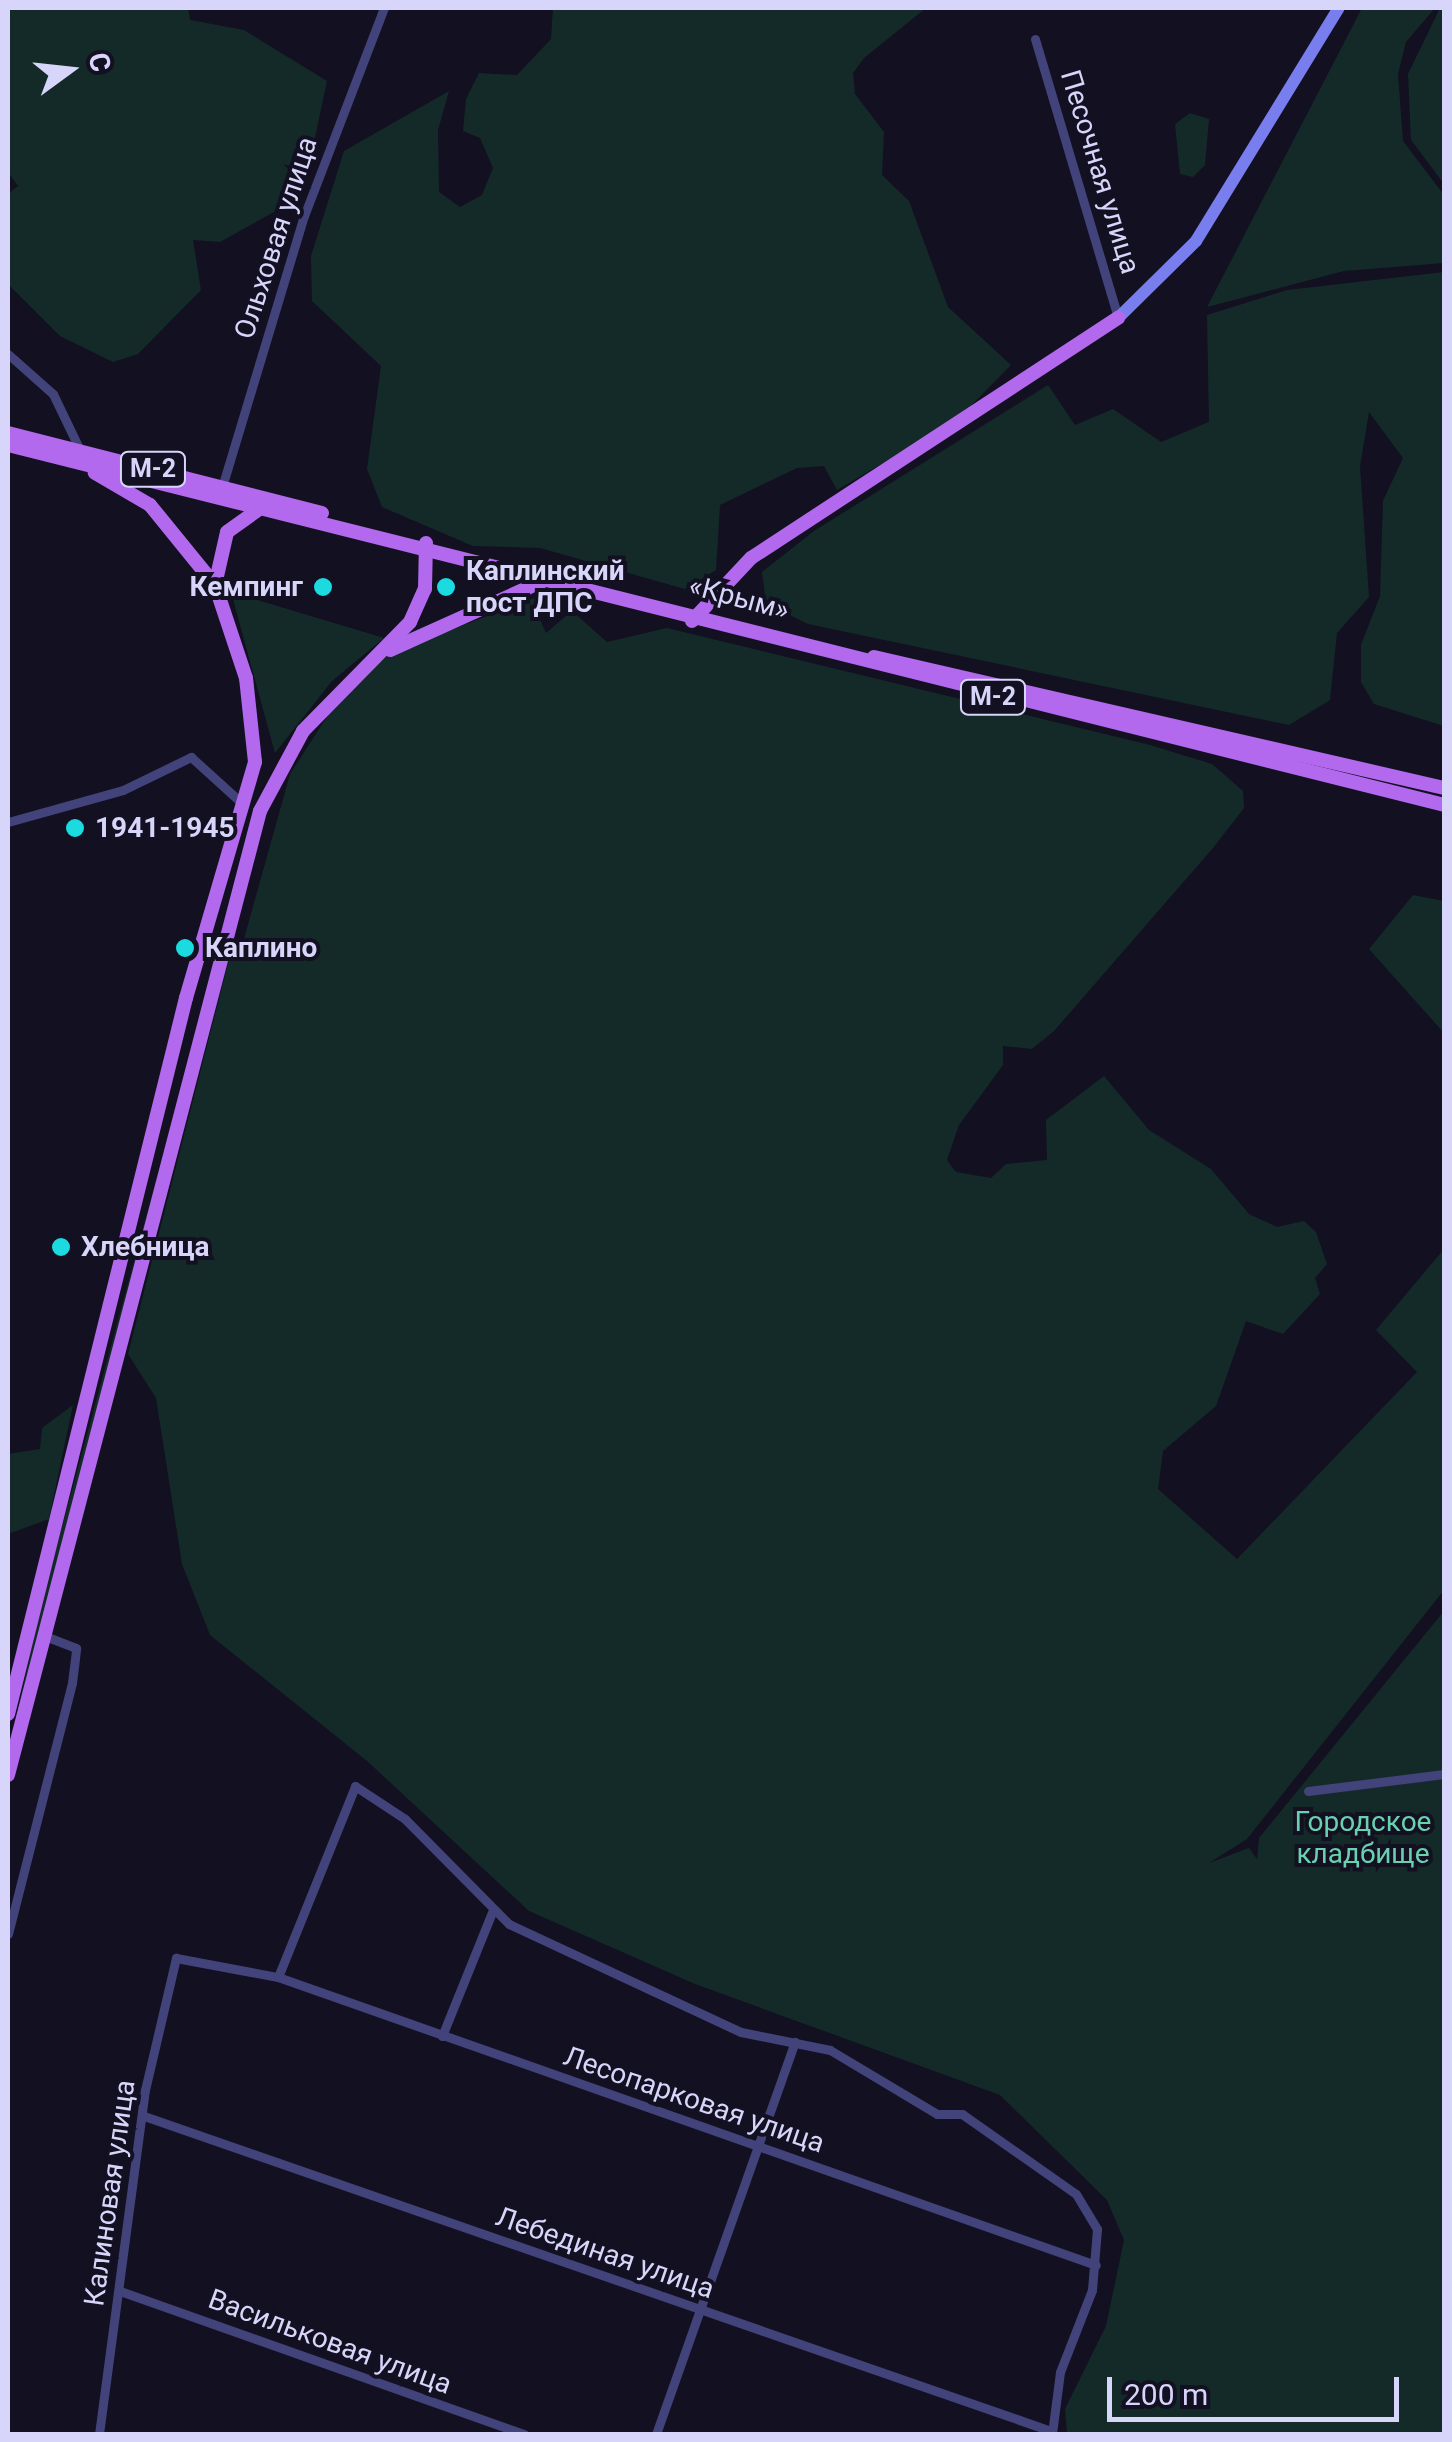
<!DOCTYPE html>
<html>
<head>
<meta charset="utf-8">
<style>
	body { margin:0 }
	#map { position:relative; width:1452px; height:2442px; overflow:hidden; background:#121021; font-family:Roboto,sans-serif }
	div>[style] { position:absolute }
	[style*='--x'] { left:calc(var(--x)*1px); top:calc(var(--y)*1px); width:calc(var(--w)*1px); rotate:calc(var(--a)*1deg) }
	.green>* { inset:0; background:#142a28 }
	.street>* { height:9px; margin:-4.5px; padding:0 4.5px; transform-origin:4.5px; border-radius:4.5px; background:#41437a }
	.secondary>* { height:12px; margin:-6px; padding:0 6px; transform-origin:6px; border-radius:6px; background:#787eee }
	.primary>* { height:14px; margin:-7px; padding:0 7px; transform-origin:7px; border-radius:7px; background:#b269ed }
	.dots>* { width:28px; height:28px; translate:-50% -50%; box-sizing:border-box; border:5px solid #121021; border-radius:50% }
	span { translate:-50% -50%; white-space:nowrap; text-align:center; line-height:1.15; -webkit-text-stroke:8px #121021; paint-order:stroke }
	.shield-label span { padding:2px 8px; background:#121021; border:2px solid; border-radius:8px; -webkit-text-stroke-width:0 }
	.shield-label { font-size:25px; color:#d7d5fa; font-weight:700 }
	.street-label { font-size:28px; color:#d7d5fa }
	.poi-label { font-size:28px; color:#d7d5fa; font-weight:700 }
	.left { translate:0 -50%; text-align:left }
	.right { translate:-100% -50%; text-align:right }
	.park-label { font-size:28px; color:#6ad1b0 }
	.frame { position:absolute; inset:0; border:10px solid #d7d5fa; pointer-events:none }
	.north { position:absolute; left:20px; top:20px; width:100px; height:100px; -webkit-text-stroke:8px #121021; paint-order:stroke; rotate:75deg; font-size:28px; font-weight:700; line-height:40px; text-align:center; color:#d7d5fa }
	.north::after { content:''; display:block; margin:auto; width:35px; height:45px; background:#d7d5fa; clip-path:polygon(50% 0,100% 100%,50% 72%,0 100%) }
	.scale { position:absolute; left:1107px; top:2377px; width:292px; height:45px; box-sizing:border-box; border:5px solid #d7d5fa; border-top:0; padding-left:12px; font-size:30px; line-height:35px; white-space:nowrap; color:#d7d5fa; -webkit-text-stroke:8px #121021; paint-order:stroke }
</style>
</head>
<body>
<div id="map">
	<div class="green">
		<i style="clip-path:polygon(8px 8px,188px 8px,190px 20px,244px 30px,327px 81px,306px 180px,274px 212px,220px 242px,193px 240px,201px 290px,138px 354px,113px 362px,60px 336px,8px 284px,8px 194px,18px 186px,8px 172px)"></i>
		<i style="clip-path:polygon(553px 8px,926px 8px,864px 58px,853px 73px,855px 94px,884px 132px,882px 175px,909px 201px,948px 307px,1011px 365px,958px 419px,837px 490px,824px 466px,797px 468px,720px 505px,716px 570px,685px 589px,540px 548px,473px 546px,382px 507px,367px 469px,381px 366px,312px 301px,311px 256px,344px 151px,449px 91px,438px 130px,439px 192px,460px 207px,482px 195px,493px 168px,480px 138px,463px 131px,466px 99px,479px 73px,517px 75px,551px 39px)"></i>
		<i style="clip-path:polygon(1362px 8px,1435px 8px,1406px 42px,1398px 74px,1403px 141px,1444px 195px,1444px 263px,1344px 271px,1207px 307px)"></i>
		<i style="clip-path:polygon(1440px 8px,1444px 8px,1444px 184px,1411px 140px,1408px 74px)"></i>
		<i style="clip-path:polygon(1190px 113px,1209px 119px,1205px 165px,1193px 177px,1180px 174px,1175px 124px)"></i>
		<i style="clip-path:polygon(1444px 272px,1444px 726px,1374px 704px,1361px 682px,1361px 645px,1380px 596px,1383px 501px,1403px 458px,1369px 412px,1360px 466px,1369px 597px,1337px 633px,1330px 700px,1289px 725px,808px 624px,766px 603px,762px 572px,814px 531px,1048px 385px,1075px 425px,1113px 409px,1161px 442px,1209px 422px,1207px 315px,1287px 290px)"></i>
		<i style="clip-path:polygon(231px 592px,384px 638px,332px 681px,275px 753px)"></i>
		<i style="clip-path:polygon(537px 597px,547px 606px,538px 615px,546px 633px,572px 611px,607px 642px,667px 628px,1150px 745px,1212px 764px,1243px 791px,1244px 808px,1213px 848px,1054px 1031px,1032px 1049px,1003px 1046px,1003px 1065px,959px 1125px,947px 1160px,956px 1172px,991px 1178px,1006px 1164px,1047px 1160px,1046px 1120px,1104px 1076px,1149px 1130px,1211px 1169px,1249px 1214px,1277px 1227px,1304px 1221px,1316px 1232px,1327px 1264px,1315px 1278px,1320px 1294px,1283px 1334px,1246px 1321px,1216px 1406px,1163px 1451px,1158px 1489px,1237px 1559px,1417px 1372px,1376px 1330px,1444px 1249px,1444px 1590px,1247px 1839px,1209px 1863px,1249px 1848px,1257px 1859px,1259px 1838px,1444px 1611px,1444px 2434px,1067px 2434px,1065px 2409px,1106px 2326px,1124px 2240px,1107px 2200px,1000px 2095px,695px 1984px,529px 1911px,367px 1761px,210px 1635px,182px 1564px,156px 1398px,128px 1354px,230px 956px,242px 946px,290px 774px,343px 692px,391px 653px)"></i>
		<i style="clip-path:polygon(1413px 895px,1444px 901px,1444px 1033px,1369px 949px)"></i>
		<i style="clip-path:polygon(158px 1173px,145px 1233px,8px 1754px,44px 1593px)"></i>
		<i style="clip-path:polygon(73px 1405px,49px 1519px,8px 1534px,8px 1454px,40px 1449px,42px 1428px)"></i>
	</div>
	<div class="street">
		<i style="--x:1035;--y:39;--w:291;--a:73.4"></i>
		<i style="--x:8;--y:354;--w:60;--a:41.6"></i>
		<i style="--x:53;--y:394;--w:62;--a:64.3"></i>
		<i style="--x:222;--y:487;--w:283;--a:-73.2"></i>
		<i style="--x:304;--y:216;--w:223;--a:-69"></i>
		<i style="--x:8;--y:822;--w:119;--a:-15.5"></i>
		<i style="--x:123;--y:790;--w:76;--a:-25.9"></i>
		<i style="--x:191;--y:757;--w:72;--a:42.2"></i>
		<i style="--x:1308;--y:1791;--w:137;--a:-7.1"></i>
		<i style="--x:8;--y:1934;--w:259;--a:-75.7"></i>
		<i style="--x:72;--y:1683;--w:35;--a:-83"></i>
		<i style="--x:76;--y:1648;--w:34;--a:-159"></i>
		<i style="--x:278;--y:1977;--w:206;--a:-68"></i>
		<i style="--x:355;--y:1786;--w:60;--a:33.4"></i>
		<i style="--x:405;--y:1819;--w:148;--a:45.3"></i>
		<i style="--x:509;--y:1924;--w:256;--a:25"></i>
		<i style="--x:741;--y:2032;--w:91;--a:11.4"></i>
		<i style="--x:830;--y:2050;--w:125;--a:30.9"></i>
		<i style="--x:937;--y:2114;--w:25;--a:0"></i>
		<i style="--x:962;--y:2114;--w:139;--a:35.1"></i>
		<i style="--x:1076;--y:2194;--w:41;--a:59"></i>
		<i style="--x:1097;--y:2229;--w:61;--a:94.7"></i>
		<i style="--x:1092;--y:2290;--w:88;--a:111.3"></i>
		<i style="--x:1060;--y:2372;--w:63;--a:97.4"></i>
		<i style="--x:442;--y:2036;--w:134;--a:-68"></i>
		<i style="--x:144;--y:2116;--w:960;--a:19.15"></i>
		<i style="--x:120;--y:2291;--w:429;--a:19.5"></i>
		<i style="--x:99;--y:2434;--w:347;--a:-82.4"></i>
		<i style="--x:145;--y:2090;--w:136;--a:-76.8"></i>
		<i style="--x:176;--y:1958;--w:104;--a:10.6"></i>
		<i style="--x:278;--y:1977;--w:867;--a:19.4"></i>
		<i style="--x:656;--y:2434;--w:416;--a:-70.5"></i>
	</div>
	<div class="secondary">
		<i style="--x:1118;--y:318;--w:110;--a:-44.6"></i>
		<i style="--x:1196;--y:241;--w:273;--a:-58.5"></i>
	</div>
	<div class="primary">
		<i style="--x:8;--y:433;--w:324;--a:14.3"></i>
		<i style="--x:8;--y:445;--w:1480;--a:14.07"></i>
		<i style="--x:215;--y:585;--w:54;--a:-77.2"></i>
		<i style="--x:227;--y:532;--w:43;--a:-35.5"></i>
		<i style="--x:692;--y:621;--w:86;--a:-46.9"></i>
		<i style="--x:751;--y:558;--w:439;--a:-33.2"></i>
		<i style="--x:390;--y:650;--w:168;--a:-24.3"></i>
		<i style="--x:874;--y:657;--w:585;--a:12.94"></i>
		<i style="--x:8;--y:1714;--w:738;--a:-76.04"></i>
		<i style="--x:186;--y:998;--w:246;--a:-73.7"></i>
		<i style="--x:255;--y:762;--w:84;--a:-96.1"></i>
		<i style="--x:246;--y:678;--w:98;--a:-108.4"></i>
		<i style="--x:215;--y:585;--w:103;--a:-129.1"></i>
		<i style="--x:150;--y:505;--w:64;--a:-149.8"></i>
		<i style="--x:8;--y:1775;--w:996;--a:-75.35"></i>
		<i style="--x:260;--y:811;--w:91;--a:-61.7"></i>
		<i style="--x:303;--y:731;--w:153;--a:-45.5"></i>
		<i style="--x:410;--y:622;--w:36;--a:-66"></i>
		<i style="--x:425;--y:589;--w:46;--a:-88.8"></i>
	</div>
	<div class="dots">
		<i style="left:323px;top:587px;background:#1bdbe0"></i>
		<i style="left:446px;top:587px;background:#1bdbe0"></i>
		<i style="left:75px;top:828px;background:#1bdbe0"></i>
		<i style="left:185px;top:948px;background:#1bdbe0"></i>
		<i style="left:61px;top:1247px;background:#1bdbe0"></i>
	</div>
	<div class="shield-label">
		<span style="left:153px;top:469px">М-2</span>
		<span style="left:993px;top:697px">М-2</span>
	</div>
	<div class="street-label">
		<span style="left:1100px;top:172px;rotate:73deg">Песочная улица</span>
		<span style="left:276px;top:238px;rotate:-72deg">Ольховая улица</span>
		<span style="left:739px;top:598px;rotate:15deg">«Крым»</span>
		<span style="left:694px;top:2100px;rotate:19deg">Лесопарковая улица</span>
		<span style="left:110px;top:2193px;rotate:-82deg">Калиновая улица</span>
		<span style="left:605px;top:2253px;rotate:19deg">Лебединая улица</span>
		<span style="left:330px;top:2342px;rotate:20deg">Васильковая улица</span>
	</div>
	<div class="poi-label">
		<span class="left" style="left:466px;top:587px">Каплинский<br>пост ДПС</span>
		<span class="right" style="left:303px;top:587px">Кемпинг</span>
		<span class="left" style="left:95px;top:828px">1941-1945</span>
		<span class="left" style="left:205px;top:948px">Каплино</span>
		<span class="left" style="left:81px;top:1247px">Хлебница</span>
	</div>
	<div class="park-label">
		<span style="left:1363px;top:1838px">Городское<br>кладбище</span>
	</div>
	<div class="frame"></div>
	<div class="north">С</div>
	<div class="scale">200 m</div>
</div>
</body>
</html>
